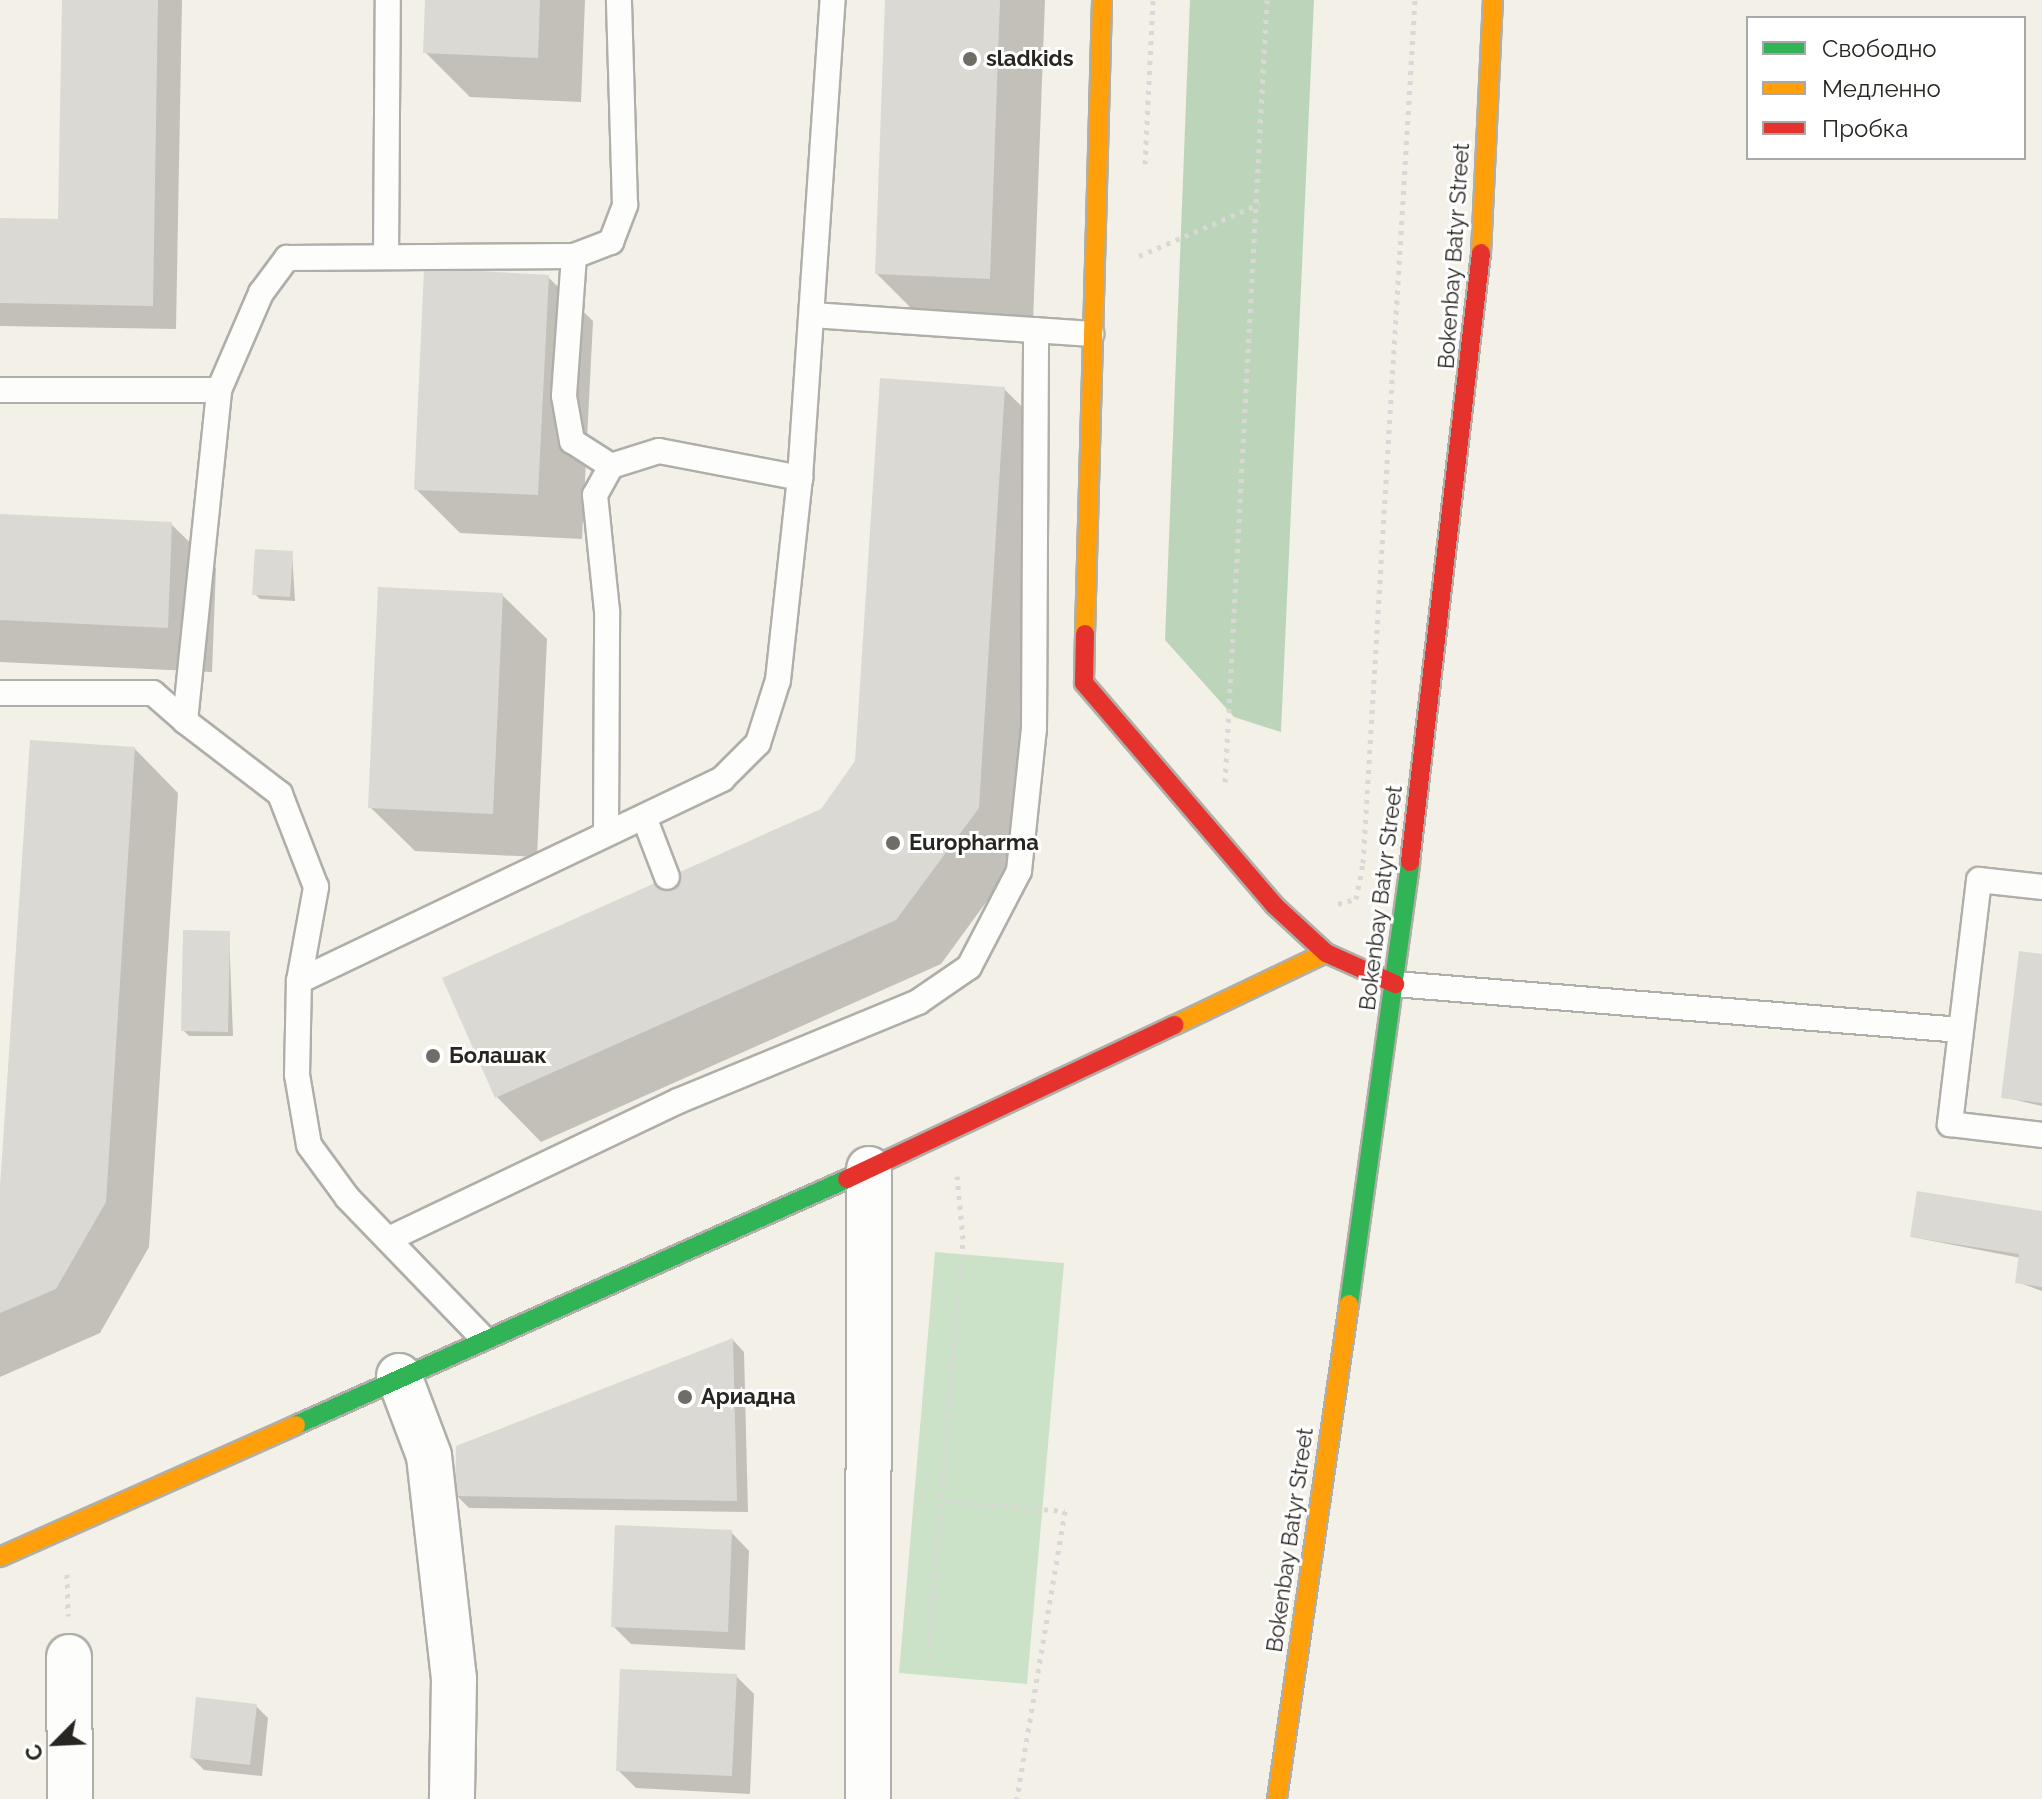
<!DOCTYPE html>
<html>
<head>
<meta charset="utf-8">
<style>
	body { margin:0 }
	#map { position:relative; width:2042px; height:1799px; overflow:hidden; background:#f3f0e8; font-family:Raleway,sans-serif }
	div>[style] { position:absolute }
	[style*='--x'] { left:calc(var(--x)*1px); top:calc(var(--y)*1px); width:calc(var(--w)*1px); rotate:calc(var(--a)*1deg) }
	.green>* { inset:0; background:#cbe2c9 }
	.forest>* { inset:0; background:#bcd5ba }
	.shadow>* { inset:0; background:#0003 }
	.building>* { inset:0; background:#dbd9d3 }
	.path>* { height:5px; margin-top:-2.5px; transform-origin:0; background:repeating-linear-gradient(90deg,#dad8d6 0 4px,transparent 0 10px) }
	.roads { filter:drop-shadow(2px 0 #b0aea8) drop-shadow(-2px 0 #b0aea8) drop-shadow(0 2px #b0aea8) drop-shadow(0 -2px #b0aea8) }
	.lane>* { height:24px; margin:-12px; padding:0 12px; transform-origin:12px; border-radius:12px; background:#fdfdfc }
	.street>* { height:44px; margin:-22px; padding:0 22px; transform-origin:22px; border-radius:22px; background:#fdfdfc }
	.fast>* { height:18px; margin:-9px; padding:0 9px; transform-origin:9px; border-radius:9px; background:#30b455 }
	.slow>* { height:18px; margin:-9px; padding:0 9px; transform-origin:9px; border-radius:9px; background:#ff9f0a }
	.jam>* { height:18px; margin:-9px; padding:0 9px; transform-origin:9px; border-radius:9px; background:#e5322d }
	.dots>* { width:22px; height:22px; translate:-50% -50%; box-sizing:border-box; border:4px solid #fff; border-radius:50% }
	span { translate:-50% -50%; white-space:nowrap; text-align:center; line-height:1.15; -webkit-text-stroke:6px #fff; paint-order:stroke }
	.poi-label { font-size:22px; color:#282620; font-weight:700 }
	.left { translate:0 -50%; text-align:left }
	.street-label { font-size:22px; color:#282620 }
	.legend { position:absolute; left:1746px; top:16px; width:280px; height:144px; box-sizing:border-box; background:#fff; border:2px solid #a9a8a6; margin:0; padding:10px 14px; list-style:none; font-size:24px; color:#282620 }
	.legend li { display:flex; align-items:center; gap:16px; height:40px }
	.legend b { width:40px; border:2px solid #a9a8a6 }
	.north { position:absolute; left:16px; top:1703px; width:80px; height:80px; -webkit-text-stroke:6px #fff; paint-order:stroke; rotate:246deg; font-size:22px; font-weight:700; line-height:32px; text-align:center; color:#282620 }
	.north::after { content:''; display:block; margin:auto; width:28px; height:36px; background:#282620; clip-path:polygon(50% 0,100% 100%,50% 72%,0 100%) }
</style>
</head>
<body>
<div id="map">
	<div class="green">
		<i style="clip-path:polygon(935px 1252px,1064px 1263px,1027px 1684px,899px 1673px)"></i>
	</div>
	<div class="forest">
		<i style="clip-path:polygon(1190px 0,1314px 0,1281px 732px,1234px 717px,1165px 640px)"></i>
	</div>
	<div class="shadow">
		<i style="clip-path:polygon(64px 0,182px 0,176px 329px,0 326px,0 220px,60px 221px)"></i>
		<i style="clip-path:polygon(427px 0,585px 0,581px 102px,470px 97px,425px 52px)"></i>
		<i style="clip-path:polygon(887px 0,1045px 0,1033px 322px,921px 318px,877px 274px)"></i>
		<i style="clip-path:polygon(548px 277px,593px 321px,582px 539px,460px 533px,416px 489px)"></i>
		<i style="clip-path:polygon(1004px 389px,1049px 433px,1022px 853px,941px 964px,541px 1142px,497px 1097px,822px 811px,857px 762px)"></i>
		<i style="clip-path:polygon(0 516px,171px 524px,216px 568px,212px 672px,0 662px)"></i>
		<i style="clip-path:polygon(292px 553px,295px 601px,260px 599px,255px 594px)"></i>
		<i style="clip-path:polygon(502px 595px,547px 639px,537px 857px,415px 851px,370px 807px)"></i>
		<i style="clip-path:polygon(134px 748px,178px 793px,149px 1247px,100px 1333px,0 1377px,0 1190px)"></i>
		<i style="clip-path:polygon(229px 933px,233px 1036px,189px 1036px,183px 1030px)"></i>
		<i style="clip-path:polygon(2042px 956px,2042px 1106px,2003px 1097px)"></i>
		<i style="clip-path:polygon(2042px 1213px,2042px 1291px,2017px 1282px,2021px 1258px,1912px 1237px)"></i>
		<i style="clip-path:polygon(733px 1340px,744px 1352px,748px 1512px,469px 1508px,457px 1496px)"></i>
		<i style="clip-path:polygon(731px 1532px,749px 1551px,745px 1650px,631px 1644px,613px 1626px)"></i>
		<i style="clip-path:polygon(736px 1676px,754px 1694px,750px 1794px,636px 1788px,618px 1770px)"></i>
		<i style="clip-path:polygon(256px 1706px,268px 1718px,262px 1776px,204px 1770px,192px 1758px)"></i>
	</div>
	<div class="building">
		<i style="clip-path:polygon(62px 0,158px 0,153px 306px,0 303px,0 218px,58px 219px)"></i>
		<i style="clip-path:polygon(425px 0,540px 0,538px 58px,423px 53px)"></i>
		<i style="clip-path:polygon(885px 0,1000px 0,990px 279px,875px 274px)"></i>
		<i style="clip-path:polygon(424px 268px,549px 275px,538px 495px,414px 490px)"></i>
		<i style="clip-path:polygon(880px 378px,1005px 387px,979px 808px,896px 920px,495px 1098px,442px 978px,821px 809px,855px 761px)"></i>
		<i style="clip-path:polygon(0 514px,172px 522px,168px 628px,0 620px)"></i>
		<i style="clip-path:polygon(255px 549px,293px 551px,290px 597px,252px 595px)"></i>
		<i style="clip-path:polygon(378px 587px,503px 593px,493px 814px,368px 808px)"></i>
		<i style="clip-path:polygon(30px 740px,135px 747px,106px 1202px,56px 1289px,0 1313px,0 1187px)"></i>
		<i style="clip-path:polygon(183px 930px,230px 931px,228px 1032px,181px 1031px)"></i>
		<i style="clip-path:polygon(2019px 951px,2042px 954px,2042px 1103px,2001px 1098px)"></i>
		<i style="clip-path:polygon(1917px 1191px,2042px 1211px,2042px 1287px,2015px 1283px,2019px 1254px,1910px 1237px)"></i>
		<i style="clip-path:polygon(733px 1338px,737px 1501px,455px 1496px,456px 1446px)"></i>
		<i style="clip-path:polygon(615px 1525px,732px 1530px,728px 1632px,611px 1627px)"></i>
		<i style="clip-path:polygon(620px 1669px,737px 1674px,732px 1776px,616px 1771px)"></i>
		<i style="clip-path:polygon(196px 1697px,257px 1704px,250px 1765px,190px 1758px)"></i>
	</div>
	<div class="path">
		<i style="--x:1145;--y:164;--w:164;--a:-87.2"></i>
		<i style="--x:1139;--y:256;--w:131;--a:-23.4"></i>
		<i style="--x:1225;--y:782;--w:783;--a:-86.93"></i>
		<i style="--x:1338;--y:904;--w:19;--a:-16"></i>
		<i style="--x:1356;--y:899;--w:37;--a:-79"></i>
		<i style="--x:1363;--y:863;--w:865;--a:-86.55"></i>
		<i style="--x:944;--y:1501;--w:121;--a:4.7"></i>
		<i style="--x:1065;--y:1511;--w:292;--a:99.5"></i>
		<i style="--x:67;--y:1574;--w:42;--a:88.6"></i>
		<i style="--x:928;--y:1657;--w:419;--a:-85.2"></i>
		<i style="--x:963;--y:1239;--w:63;--a:-95.4"></i>
	</div>
	<div class="roads">
		<div class="lane">
			<i style="--x:574;--y:256;--w:140;--a:94.1"></i>
			<i style="--x:564;--y:396;--w:46;--a:79.9"></i>
			<i style="--x:572;--y:441;--w:46;--a:32.7"></i>
			<i style="--x:386;--y:257;--w:257;--a:-89.6"></i>
			<i style="--x:813;--y:315;--w:279;--a:3.9"></i>
			<i style="--x:0;--y:390;--w:219;--a:0"></i>
			<i style="--x:0;--y:693;--w:153;--a:0"></i>
			<i style="--x:153;--y:693;--w:43;--a:41.2"></i>
			<i style="--x:644;--y:817;--w:64;--a:69"></i>
			<i style="--x:606;--y:831;--w:220;--a:-89.7"></i>
			<i style="--x:607;--y:611;--w:117;--a:-95.9"></i>
			<i style="--x:595;--y:495;--w:33;--a:-61"></i>
			<i style="--x:611;--y:466;--w:50;--a:-17.4"></i>
			<i style="--x:659;--y:451;--w:144;--a:10.8"></i>
			<i style="--x:2042;--y:887;--w:63;--a:-173.7"></i>
			<i style="--x:1979;--y:880;--w:246;--a:96.8"></i>
			<i style="--x:1950;--y:1124;--w:93;--a:6.8"></i>
			<i style="--x:299;--y:981;--w:469;--a:-25.5"></i>
			<i style="--x:722;--y:779;--w:51;--a:-45"></i>
			<i style="--x:758;--y:743;--w:66;--a:-72.4"></i>
			<i style="--x:778;--y:680;--w:203;--a:-83.8"></i>
			<i style="--x:800;--y:478;--w:479;--a:-86.1"></i>
			<i style="--x:1395;--y:984;--w:567;--a:4.65"></i>
			<i style="--x:391;--y:1238;--w:318;--a:-25.5"></i>
			<i style="--x:678;--y:1101;--w:260;--a:-22.4"></i>
			<i style="--x:918;--y:1002;--w:62;--a:-34.5"></i>
			<i style="--x:969;--y:967;--w:108;--a:-62.5"></i>
			<i style="--x:1019;--y:871;--w:143;--a:-84"></i>
			<i style="--x:1034;--y:729;--w:399;--a:-89.7"></i>
			<i style="--x:482;--y:1337;--w:194;--a:-134"></i>
			<i style="--x:347;--y:1197;--w:64;--a:-126.2"></i>
			<i style="--x:309;--y:1145;--w:71;--a:-99.7"></i>
			<i style="--x:297;--y:1075;--w:94;--a:-88.8"></i>
			<i style="--x:299;--y:981;--w:96;--a:-79.7"></i>
			<i style="--x:316;--y:887;--w:100;--a:-111.2"></i>
			<i style="--x:280;--y:794;--w:120;--a:-142.5"></i>
			<i style="--x:185;--y:721;--w:333;--a:-84.1"></i>
			<i style="--x:219;--y:390;--w:106;--a:-66.6"></i>
			<i style="--x:261;--y:293;--w:44;--a:-53.4"></i>
			<i style="--x:287;--y:258;--w:287;--a:-0.4"></i>
			<i style="--x:574;--y:256;--w:40;--a:-21"></i>
			<i style="--x:611;--y:242;--w:40;--a:-69"></i>
			<i style="--x:625;--y:205;--w:205;--a:-91.7"></i>
		</div>
		<div class="street">
			<i style="--x:399;--y:1376;--w:85;--a:69.4"></i>
			<i style="--x:429;--y:1456;--w:224;--a:83.6"></i>
			<i style="--x:454;--y:1679;--w:120;--a:91"></i>
			<i style="--x:69;--y:1657;--w:142;--a:89.6"></i>
			<i style="--x:868;--y:1799;--w:630;--a:-89.91"></i>
		</div>
		<div class="fast">
			<i style="--x:1349;--y:1304;--w:446;--a:-82.1"></i>
			<i style="--x:296;--y:1425;--w:603;--a:-24.06"></i>
		</div>
		<div class="slow">
			<i style="--x:1481;--y:253;--w:253;--a:-87.3"></i>
			<i style="--x:1085;--y:634;--w:634;--a:-88.46"></i>
			<i style="--x:1175;--y:1025;--w:167;--a:-25.5"></i>
			<i style="--x:0;--y:1557;--w:324;--a:-24"></i>
			<i style="--x:1277;--y:1799;--w:500;--a:-81.72"></i>
		</div>
		<div class="jam">
			<i style="--x:1085;--y:634;--w:49;--a:91.2"></i>
			<i style="--x:1084;--y:683;--w:292;--a:49.4"></i>
			<i style="--x:1274;--y:905;--w:71;--a:42.7"></i>
			<i style="--x:1326;--y:953;--w:76;--a:24.2"></i>
			<i style="--x:1410;--y:862;--w:613;--a:-83.35"></i>
			<i style="--x:847;--y:1179;--w:362;--a:-25.2"></i>
		</div>
	</div>
	<div class="dots">
		<i style="left:970px;top:59px;background:#6f6d66"></i>
		<i style="left:893px;top:843px;background:#6f6d66"></i>
		<i style="left:433px;top:1056px;background:#6f6d66"></i>
		<i style="left:685px;top:1397px;background:#6f6d66"></i>
	</div>
	<div class="poi-label">
		<span class="left" style="left:986px;top:59px">sladkids</span>
		<span class="left" style="left:909px;top:843px">Europharma</span>
		<span class="left" style="left:449px;top:1056px">Болашак</span>
		<span class="left" style="left:701px;top:1397px">Ариадна</span>
	</div>
	<div class="street-label">
		<span style="left:1454px;top:256px;rotate:-86deg">Bokenbay Batyr Street</span>
		<span style="left:1381px;top:898px;rotate:-83deg">Bokenbay Batyr Street</span>
		<span style="left:1290px;top:1540px;rotate:-82deg">Bokenbay Batyr Street</span>
	</div>
	<ul class="legend">
	<li><b style="height:10px;background:#30b455"></b>Свободно</li>
	<li><b style="height:10px;background:#ff9f0a"></b>Медленно</li>
	<li><b style="height:10px;background:#e5322d"></b>Пробка</li>
	</ul>
	<div class="north">С</div>
</div>
</body>
</html>
